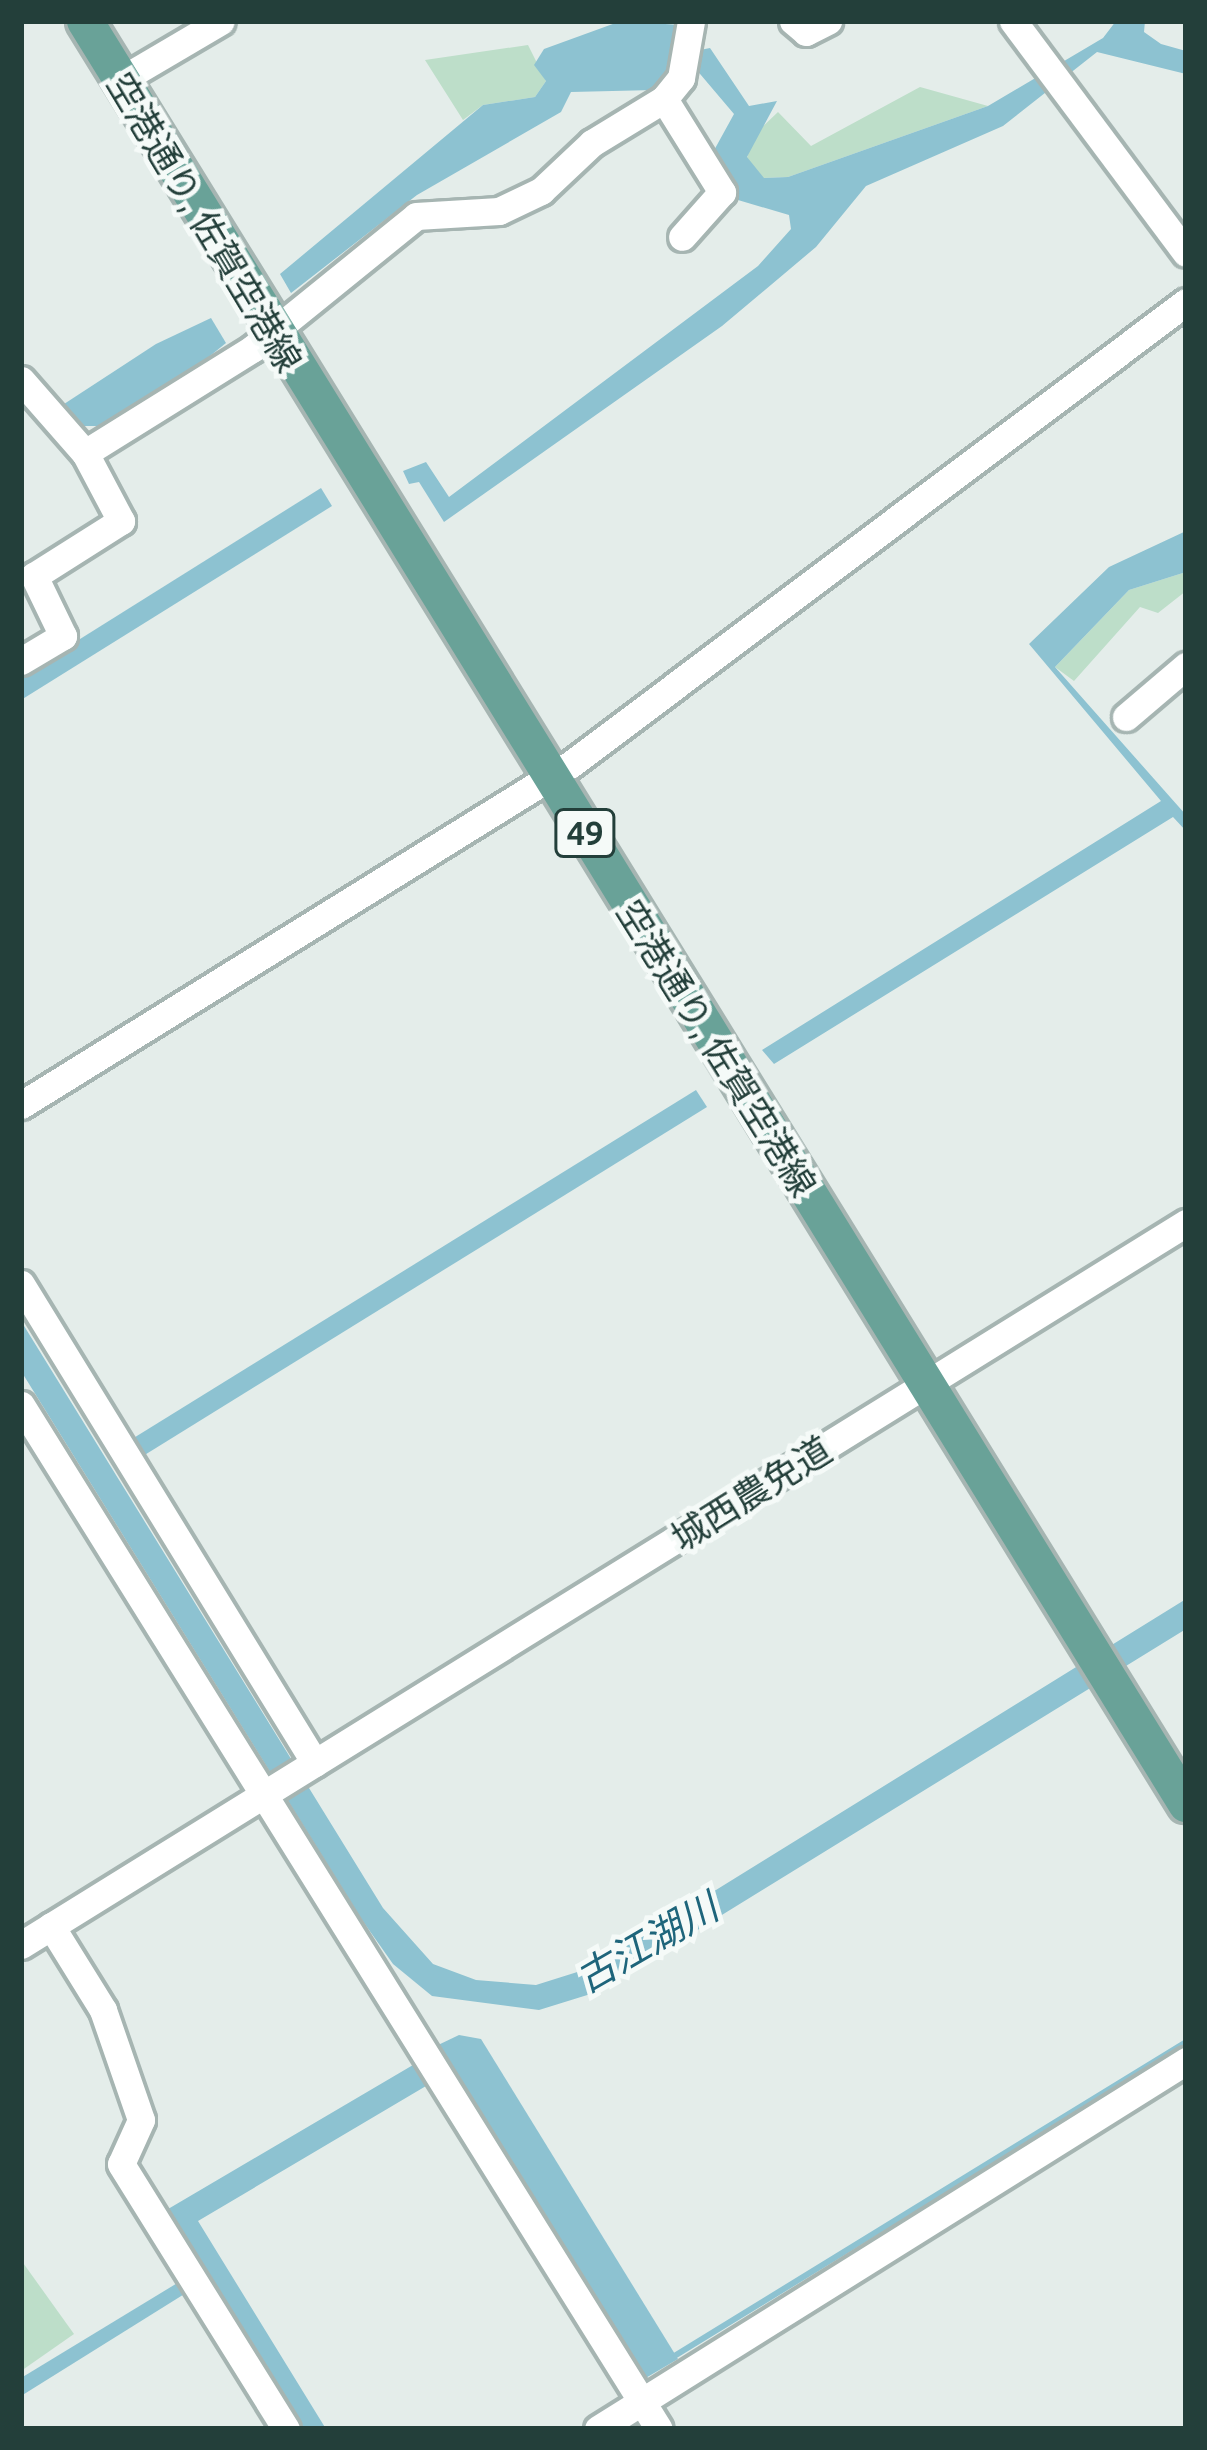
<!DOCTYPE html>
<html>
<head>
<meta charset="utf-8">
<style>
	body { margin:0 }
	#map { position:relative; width:1207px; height:2450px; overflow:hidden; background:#e4edea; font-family:Ubuntu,"Noto Sans JP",sans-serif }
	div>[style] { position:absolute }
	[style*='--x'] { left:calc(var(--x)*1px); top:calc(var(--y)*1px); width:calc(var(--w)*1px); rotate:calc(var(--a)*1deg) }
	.green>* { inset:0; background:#bddec9 }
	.water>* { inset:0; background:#8dc2d1 }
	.stream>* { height:6px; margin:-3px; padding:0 3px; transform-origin:3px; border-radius:3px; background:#8dc2d1 }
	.roads { filter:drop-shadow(3px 0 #a6b5b2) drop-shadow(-3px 0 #a6b5b2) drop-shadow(0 3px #a6b5b2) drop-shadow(0 -3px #a6b5b2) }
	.minor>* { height:27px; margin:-13.5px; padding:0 13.5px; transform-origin:13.5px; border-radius:13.5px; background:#fff }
	.major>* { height:36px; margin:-18px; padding:0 18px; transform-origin:18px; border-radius:18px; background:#69a298 }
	span { translate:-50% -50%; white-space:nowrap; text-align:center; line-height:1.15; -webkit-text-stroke:10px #f5faf8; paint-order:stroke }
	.shield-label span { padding:3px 9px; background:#f5faf8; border:3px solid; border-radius:9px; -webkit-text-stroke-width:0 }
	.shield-label { font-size:33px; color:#233f3a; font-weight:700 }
	.street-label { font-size:36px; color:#233f3a }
	.water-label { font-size:39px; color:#1e657b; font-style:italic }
	.frame { position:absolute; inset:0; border:24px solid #233f3a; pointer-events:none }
</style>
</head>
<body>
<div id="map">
	<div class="green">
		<i style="clip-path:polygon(528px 45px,546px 81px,535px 97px,483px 105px,463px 120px,425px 60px)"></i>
		<i style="clip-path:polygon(920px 87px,988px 106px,788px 177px,763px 178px,747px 158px,754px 135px,778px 112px,811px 146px)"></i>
		<i style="clip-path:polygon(1186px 572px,1186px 591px,1158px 613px,1140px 607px,1074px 681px,1055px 667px,1129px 590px)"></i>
		<i style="clip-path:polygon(21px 2260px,74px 2334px,21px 2371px)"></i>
	</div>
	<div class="water">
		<i style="clip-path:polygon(621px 21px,680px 25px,669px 73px,654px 90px,571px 92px,561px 112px,417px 195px,291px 293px,280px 274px,483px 105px,535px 97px,546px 81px,534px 65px,544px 49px)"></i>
		<i style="clip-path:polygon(1116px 21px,1145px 21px,1144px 32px,1161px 44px,1186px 51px,1186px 74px,1097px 52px,1003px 126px,866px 186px,816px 247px,722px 326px,444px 522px,419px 482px,409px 484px,403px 471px,426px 462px,449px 497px,758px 266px,791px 229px,789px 215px,738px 200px,712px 154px,734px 114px,695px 68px,695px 51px,710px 48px,749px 106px,777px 101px,747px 157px,764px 178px,788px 177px,988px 106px,1103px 38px)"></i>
		<i style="clip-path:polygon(211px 318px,226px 343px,184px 377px,100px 426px,77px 426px,61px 406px,156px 344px)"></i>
		<i style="clip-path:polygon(321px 488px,332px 506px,21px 700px,21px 676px)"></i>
		<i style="clip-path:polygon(1186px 531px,1186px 572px,1129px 590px,1055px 667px,1186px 815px,1186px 831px,1173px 817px,774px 1064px,762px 1050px,1161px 801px,1029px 644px,1109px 567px)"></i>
		<i style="clip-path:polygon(696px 1090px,707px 1107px,143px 1456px,132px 1439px)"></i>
		<i style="clip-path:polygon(21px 1321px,383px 1908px,433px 1964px,476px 1980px,536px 1985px,590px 1968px,1186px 1599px,1186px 1629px,597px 1992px,539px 2010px,432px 1996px,393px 1964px,362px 1920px,21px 1371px)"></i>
		<i style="clip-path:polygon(459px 2035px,481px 2039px,678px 2359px,644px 2379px,436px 2046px)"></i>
		<i style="clip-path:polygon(413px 2065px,426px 2086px,198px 2221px,326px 2429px,298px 2429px,163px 2212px)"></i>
		<i style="clip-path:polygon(179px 2282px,186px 2293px,21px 2396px,21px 2378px)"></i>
	</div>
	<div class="stream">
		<i style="--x:676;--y:2355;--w:598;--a:-31.54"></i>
	</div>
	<div class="roads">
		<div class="minor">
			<i style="--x:793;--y:21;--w:17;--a:40"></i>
			<i style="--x:806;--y:32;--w:25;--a:-27"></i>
			<i style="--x:1013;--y:21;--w:289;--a:53.3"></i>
			<i style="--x:119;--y:81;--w:118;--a:-30.5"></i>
			<i style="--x:664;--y:99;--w:110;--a:58.1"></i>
			<i style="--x:722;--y:192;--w:60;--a:131.6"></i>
			<i style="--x:21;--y:380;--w:97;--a:48.8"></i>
			<i style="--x:85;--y:453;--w:197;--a:-31.9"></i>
			<i style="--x:252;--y:349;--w:211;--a:-39"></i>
			<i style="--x:416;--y:216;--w:83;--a:-3.4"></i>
			<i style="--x:499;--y:211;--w:47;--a:-25.5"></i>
			<i style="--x:541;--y:191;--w:70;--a:-43.3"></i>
			<i style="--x:592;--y:143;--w:84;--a:-31.4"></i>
			<i style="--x:664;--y:99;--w:27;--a:-51"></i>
			<i style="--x:681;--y:78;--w:58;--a:-80"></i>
			<i style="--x:21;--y:661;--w:49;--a:-30.8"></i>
			<i style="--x:63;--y:636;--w:67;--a:-115.8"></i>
			<i style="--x:34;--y:576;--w:103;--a:-32.3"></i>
			<i style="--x:121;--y:521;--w:77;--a:-117.9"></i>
			<i style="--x:1126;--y:717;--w:79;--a:-40.4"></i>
			<i style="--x:21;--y:1105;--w:647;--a:-31.8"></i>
			<i style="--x:571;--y:764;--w:769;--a:-36.91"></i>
			<i style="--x:21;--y:1284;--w:562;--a:58.46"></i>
			<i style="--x:21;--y:1405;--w:1206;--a:58.08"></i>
			<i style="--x:51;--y:1926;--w:99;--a:58.2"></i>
			<i style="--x:103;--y:2010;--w:116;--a:70.9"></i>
			<i style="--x:141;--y:2120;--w:48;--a:114.4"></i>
			<i style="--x:121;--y:2164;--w:312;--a:58.1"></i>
			<i style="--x:21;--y:1945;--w:1371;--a:-31.79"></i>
			<i style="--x:598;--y:2429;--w:694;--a:-32.04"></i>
		</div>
		<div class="major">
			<i style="--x:85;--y:21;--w:2096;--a:58.3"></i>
		</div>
	</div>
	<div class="shield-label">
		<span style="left:585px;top:833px">49</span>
	</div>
	<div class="street-label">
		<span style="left:205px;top:222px;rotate:59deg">空港通り, 佐賀空港線</span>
		<span style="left:717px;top:1048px;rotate:58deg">空港通り, 佐賀空港線</span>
		<span style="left:751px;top:1493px;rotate:-32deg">城西農免道</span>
	</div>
	<div class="water-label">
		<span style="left:647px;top:1943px;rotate:-30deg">古江湖川</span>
	</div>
	<div class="frame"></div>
</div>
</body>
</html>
